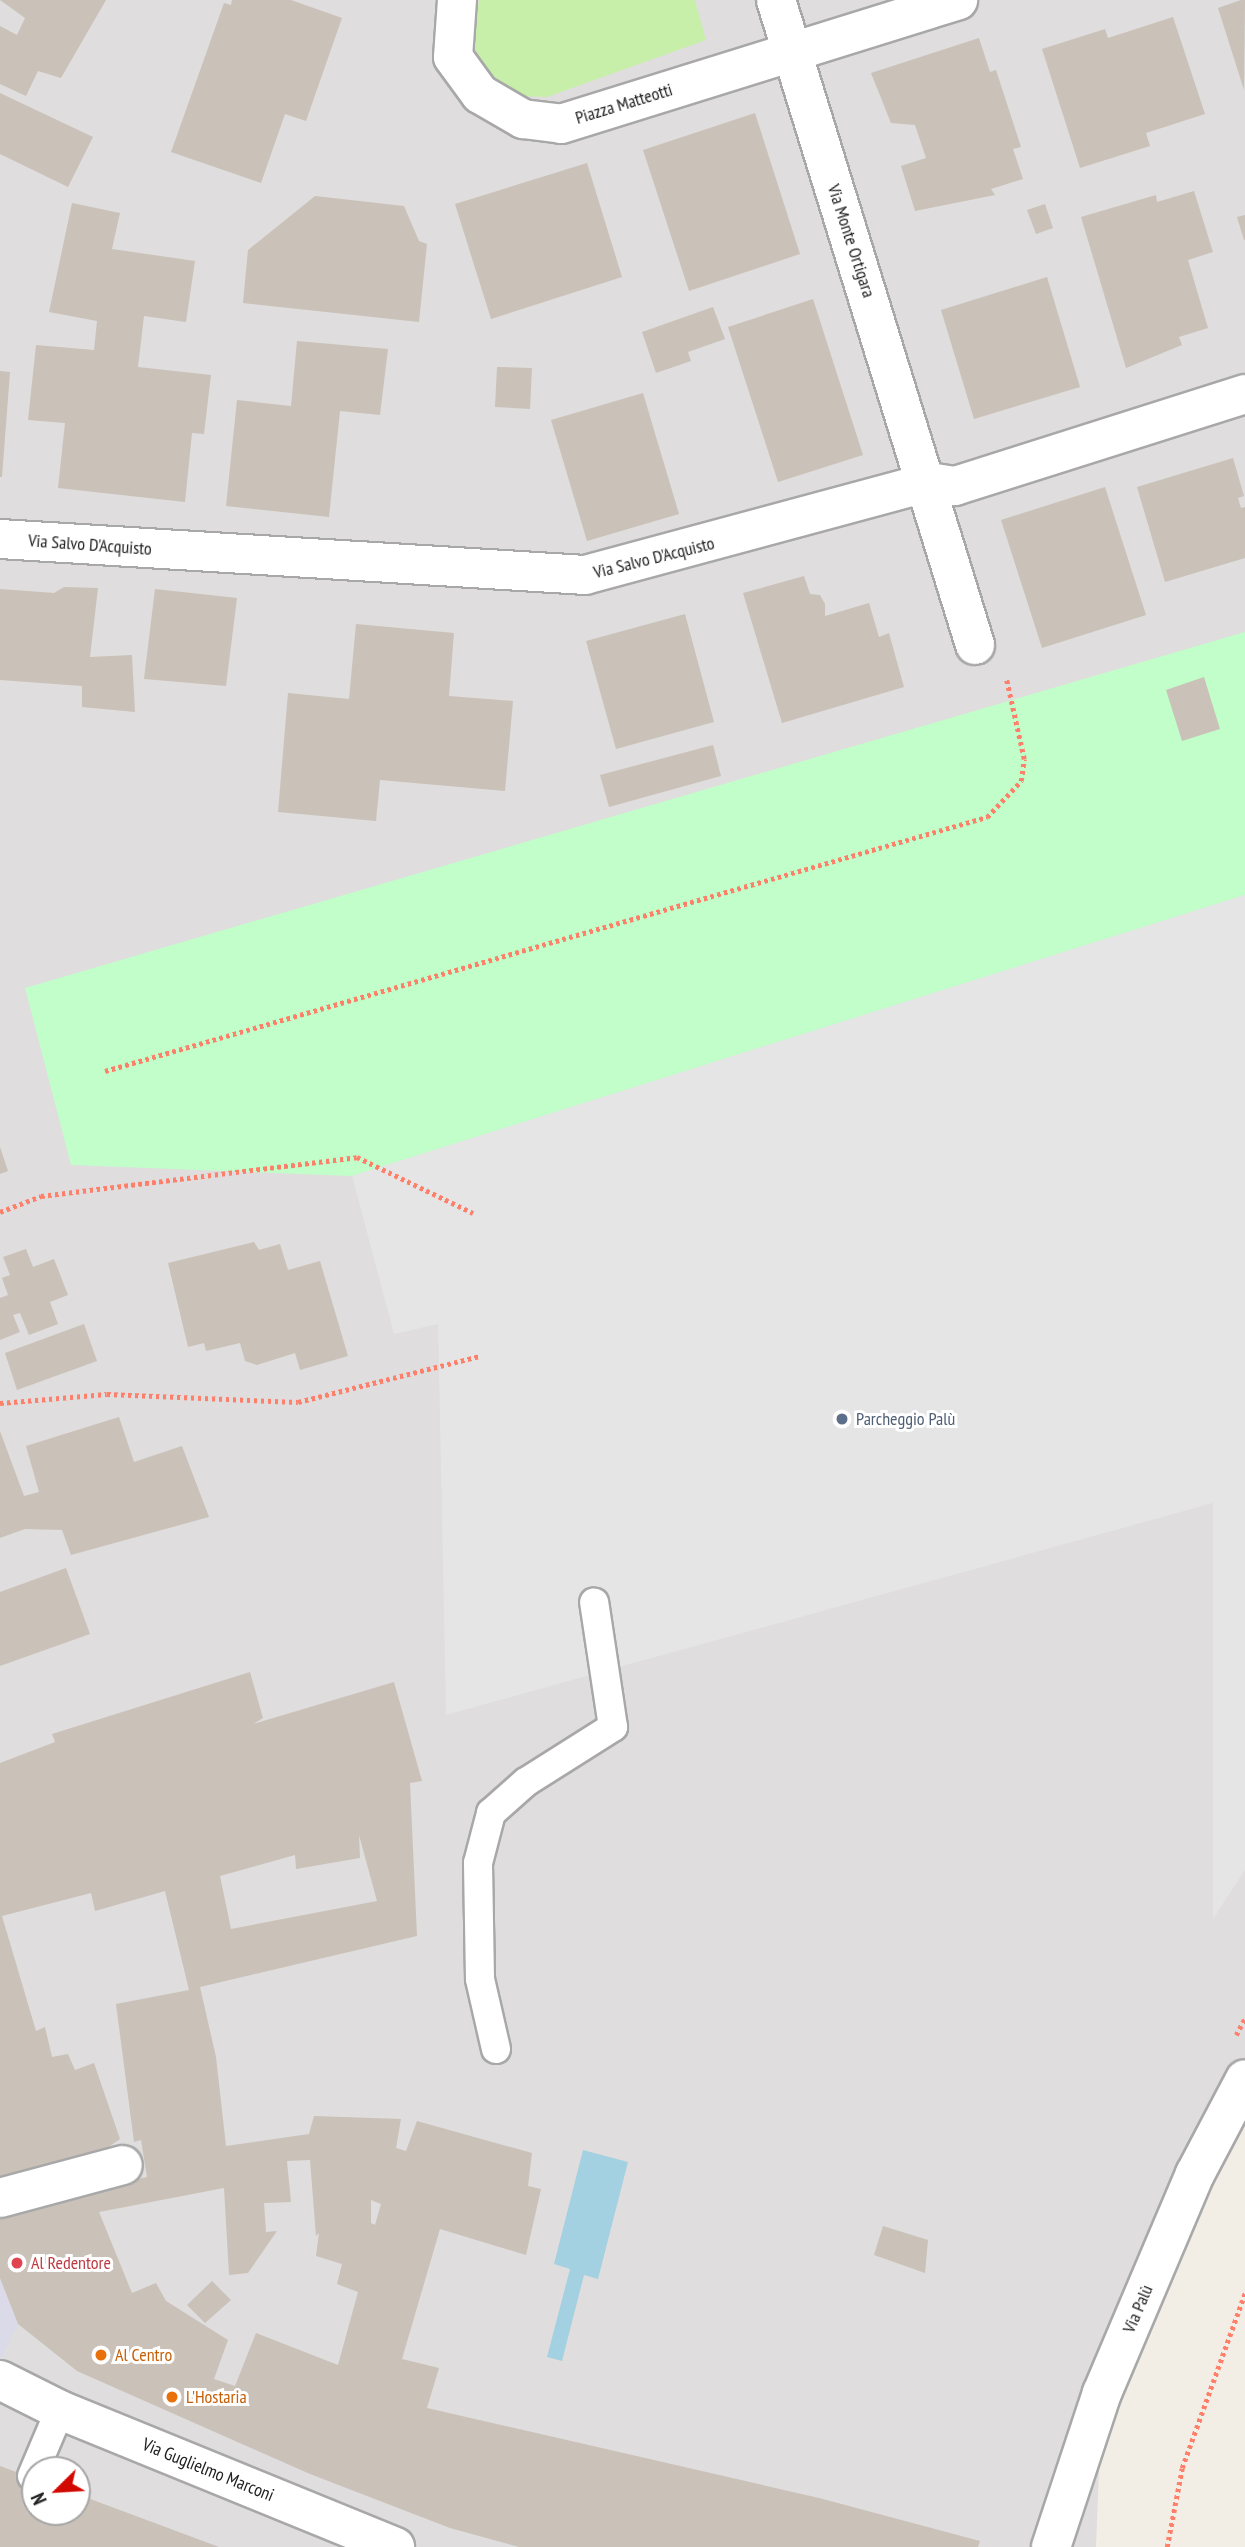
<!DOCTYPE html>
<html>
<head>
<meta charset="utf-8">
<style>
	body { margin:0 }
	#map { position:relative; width:1245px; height:2547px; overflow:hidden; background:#f2eee6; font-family:"PT Sans Narrow",sans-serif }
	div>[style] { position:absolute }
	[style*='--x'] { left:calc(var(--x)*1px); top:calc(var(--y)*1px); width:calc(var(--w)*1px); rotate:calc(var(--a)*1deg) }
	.residential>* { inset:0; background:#dfdddd }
	.grass>* { inset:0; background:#c8efa9 }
	.park>* { inset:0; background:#c1fec9 }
	.parking>* { inset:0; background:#e5e5e5 }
	.plaza>* { inset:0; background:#dbdae8 }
	.water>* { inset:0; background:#a4d1e2 }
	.building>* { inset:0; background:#cac1b9 }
	.path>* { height:4.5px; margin-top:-2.25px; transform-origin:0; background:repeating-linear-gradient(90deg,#ff806a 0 3.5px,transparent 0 7px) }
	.roads { filter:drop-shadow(2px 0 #a8a8a8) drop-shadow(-2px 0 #a8a8a8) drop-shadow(0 2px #a8a8a8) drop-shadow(0 -2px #a8a8a8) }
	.service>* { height:28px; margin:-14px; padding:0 14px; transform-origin:14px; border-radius:14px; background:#fff }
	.minor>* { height:38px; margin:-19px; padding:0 19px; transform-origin:19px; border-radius:19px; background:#fff }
	.tertiary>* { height:38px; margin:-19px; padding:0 19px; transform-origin:19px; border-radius:19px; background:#fff }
	.dots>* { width:19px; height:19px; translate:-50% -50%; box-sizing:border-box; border:4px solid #fff; border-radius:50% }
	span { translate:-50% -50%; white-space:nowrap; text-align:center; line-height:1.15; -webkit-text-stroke:6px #fff; paint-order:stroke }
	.street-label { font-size:18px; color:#212121 }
	.service-label { font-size:18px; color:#4e5e75 }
	.left { translate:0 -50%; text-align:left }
	.health-label { font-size:18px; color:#be3a42 }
	.food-label { font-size:18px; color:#c56008 }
	.north { position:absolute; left:21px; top:2456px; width:70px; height:70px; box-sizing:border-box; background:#fff; border:2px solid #a6a6a6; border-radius:50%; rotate:246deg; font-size:19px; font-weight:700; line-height:28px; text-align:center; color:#212121 }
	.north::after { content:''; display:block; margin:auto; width:24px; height:32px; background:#d10900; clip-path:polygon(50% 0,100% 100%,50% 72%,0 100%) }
</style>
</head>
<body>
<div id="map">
	<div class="residential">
		<i style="clip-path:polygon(evenodd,0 0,1245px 0,1245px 2079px,1102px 2393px,1096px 2547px,0 2547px,0 0,35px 2470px,77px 2470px,77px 2512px,35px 2512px,35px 2470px)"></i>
	</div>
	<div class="grass">
		<i style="clip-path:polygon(479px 0,695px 0,706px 40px,547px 97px,519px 96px,490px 76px,473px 45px)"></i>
	</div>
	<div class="park">
		<i style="clip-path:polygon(1245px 632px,1245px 895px,352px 1176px,71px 1165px,25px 988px)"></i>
	</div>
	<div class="parking">
		<i style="clip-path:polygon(1245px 895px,1245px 1870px,1213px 1919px,1213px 1503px,446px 1715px,438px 1324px,394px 1334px,352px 1176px)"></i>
	</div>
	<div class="plaza">
		<i style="clip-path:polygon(0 2278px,18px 2325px,0 2360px)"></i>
	</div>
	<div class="water">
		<i style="clip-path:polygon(583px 2150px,628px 2162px,598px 2279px,584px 2275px,562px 2361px,547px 2357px,570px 2269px,554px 2264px)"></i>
	</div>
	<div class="building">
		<i style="clip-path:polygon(0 0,106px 0,61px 78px,38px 71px,26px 96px,0 84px,0 26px,17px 35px,25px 18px)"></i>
		<i style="clip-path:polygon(232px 0,291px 0,342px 18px,306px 121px,285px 114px,261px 183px,171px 152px,224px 3px,231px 5px)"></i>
		<i style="clip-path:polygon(1241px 0,1245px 0,1244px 90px,1218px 8px)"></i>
		<i style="clip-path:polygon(1173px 17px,1205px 114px,1146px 133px,1150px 146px,1080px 168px,1042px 49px,1105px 29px,1108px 38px)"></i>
		<i style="clip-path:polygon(979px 38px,990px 72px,996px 70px,1021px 147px,1013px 149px,1023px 179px,991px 189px,995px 195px,915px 211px,901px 166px,926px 158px,915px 125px,891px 123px,871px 73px)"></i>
		<i style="clip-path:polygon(0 93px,93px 137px,68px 187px,0 154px)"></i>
		<i style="clip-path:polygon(755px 113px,800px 254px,689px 291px,643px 150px)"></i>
		<i style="clip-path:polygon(587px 163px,622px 277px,491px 319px,455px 204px)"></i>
		<i style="clip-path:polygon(1194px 191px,1213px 252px,1188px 260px,1208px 328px,1179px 337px,1182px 345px,1126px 368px,1081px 217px,1156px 195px,1157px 202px)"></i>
		<i style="clip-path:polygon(315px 196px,404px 206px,419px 241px,427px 244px,419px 322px,243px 303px,248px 250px)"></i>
		<i style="clip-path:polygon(72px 203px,120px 213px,112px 249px,195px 261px,186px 322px,144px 316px,138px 367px,211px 375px,204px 434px,192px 433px,185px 502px,58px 488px,65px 423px,28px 420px,36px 345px,94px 350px,97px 321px,49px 312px)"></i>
		<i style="clip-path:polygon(1045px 204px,1053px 228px,1036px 234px,1027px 210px)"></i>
		<i style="clip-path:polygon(1245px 215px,1245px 240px,1244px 240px,1237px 217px)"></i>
		<i style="clip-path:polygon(1047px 277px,1080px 387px,974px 419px,941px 310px)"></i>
		<i style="clip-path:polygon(813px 299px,863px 455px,778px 482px,728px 327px)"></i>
		<i style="clip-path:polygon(713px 307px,725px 339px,688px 352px,691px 361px,656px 373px,642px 332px)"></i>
		<i style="clip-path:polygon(297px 341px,388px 349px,380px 415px,340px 411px,329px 517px,226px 506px,237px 400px,291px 406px)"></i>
		<i style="clip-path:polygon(497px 367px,532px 368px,530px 409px,495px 407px)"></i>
		<i style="clip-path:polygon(0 371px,10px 372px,2px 477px,0 477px)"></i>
		<i style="clip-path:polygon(643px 393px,679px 514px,587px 541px,551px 420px)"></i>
		<i style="clip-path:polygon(1233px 458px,1244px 496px,1238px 498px,1241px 508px,1245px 507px,1245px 558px,1165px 582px,1137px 487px)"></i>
		<i style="clip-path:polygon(1105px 487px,1146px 615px,1042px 648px,1001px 520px)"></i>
		<i style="clip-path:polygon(804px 576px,810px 594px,820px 595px,825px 604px,825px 616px,869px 603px,879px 637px,889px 633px,904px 687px,782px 723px,743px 593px)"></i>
		<i style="clip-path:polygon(64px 587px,98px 588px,90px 657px,132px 655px,135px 712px,82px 707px,82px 686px,0 680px,0 589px,54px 593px)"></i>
		<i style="clip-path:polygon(155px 589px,237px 598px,226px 686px,144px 679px)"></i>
		<i style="clip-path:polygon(685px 614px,714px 722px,616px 749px,586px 641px)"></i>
		<i style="clip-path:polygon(356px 624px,454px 633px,449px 696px,513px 701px,505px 791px,380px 780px,376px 821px,278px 812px,288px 693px,349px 699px)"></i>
		<i style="clip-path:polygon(1204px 677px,1220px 729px,1182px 741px,1166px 690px)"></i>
		<i style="clip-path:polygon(713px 745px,721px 776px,609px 807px,600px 775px)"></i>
		<i style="clip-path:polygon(0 1147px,8px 1171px,0 1174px)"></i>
		<i style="clip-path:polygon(254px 1242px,259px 1250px,280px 1244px,288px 1270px,320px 1261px,348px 1356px,300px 1370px,295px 1353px,257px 1365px,245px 1361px,240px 1343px,206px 1351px,204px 1343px,188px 1347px,168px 1263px)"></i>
		<i style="clip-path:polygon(26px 1249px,33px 1267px,54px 1259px,68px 1295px,50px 1302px,58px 1324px,29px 1335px,20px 1313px,13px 1315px,20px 1332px,0 1340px,0 1298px,8px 1295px,2px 1278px,10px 1275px,3px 1257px)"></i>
		<i style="clip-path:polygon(84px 1324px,97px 1361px,17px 1390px,5px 1353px)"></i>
		<i style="clip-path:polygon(119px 1417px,134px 1462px,182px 1446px,209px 1517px,71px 1555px,62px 1530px,25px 1529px,0 1538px,0 1431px,24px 1496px,39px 1492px,26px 1446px)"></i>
		<i style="clip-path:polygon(66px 1568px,90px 1634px,0 1666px,0 1592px)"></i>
		<i style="clip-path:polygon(evenodd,250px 1672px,263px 1718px,253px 1724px,394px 1682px,422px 1781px,410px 1783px,417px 1936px,200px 1987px,216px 2057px,226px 2146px,309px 2134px,314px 2116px,401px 2119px,396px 2148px,406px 2151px,417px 2121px,532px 2153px,528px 2186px,541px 2189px,526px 2255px,440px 2229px,402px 2359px,439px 2368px,427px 2408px,819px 2498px,980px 2541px,978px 2547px,519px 2547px,450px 2528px,310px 2474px,77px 2371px,18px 2324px,0 2278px,0 2210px,147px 2177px,141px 2140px,134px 2142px,116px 2004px,189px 1990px,165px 1891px,95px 1911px,91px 1893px,2px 1916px,36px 2031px,45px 2027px,52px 2057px,68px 2054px,75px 2070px,94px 2063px,120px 2139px,91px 2159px,0 2185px,0 1763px,55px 1742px,52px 1734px,250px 1672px,359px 1835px,377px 1901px,231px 1929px,220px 1876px,295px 1855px,296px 1869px,360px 1858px,359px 1835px,250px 1672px,310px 2160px,316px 2236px,319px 2233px,316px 2256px,342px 2264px,337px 2284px,358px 2292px,338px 2365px,256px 2333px,235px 2386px,214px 2379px,228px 2340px,166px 2301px,156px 2283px,132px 2293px,99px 2212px,224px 2188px,229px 2275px,248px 2273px,277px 2231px,266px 2232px,264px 2203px,291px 2202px,287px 2161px,310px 2160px,250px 1672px,371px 2200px,381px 2204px,375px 2225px,371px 2223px,371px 2200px)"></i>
		<i style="clip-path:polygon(883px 2226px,928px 2240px,925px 2273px,874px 2255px)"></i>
		<i style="clip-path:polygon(212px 2281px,231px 2300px,205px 2323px,187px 2305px)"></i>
		<i style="clip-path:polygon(0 2466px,35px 2479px,35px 2512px,77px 2512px,77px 2494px,219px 2547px,0 2547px)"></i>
	</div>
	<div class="path">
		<i style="--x:105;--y:1071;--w:918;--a:-16.07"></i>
		<i style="--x:987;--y:817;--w:50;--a:-46.6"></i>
		<i style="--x:1021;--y:781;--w:22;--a:-82"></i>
		<i style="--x:1024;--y:759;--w:83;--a:-102.5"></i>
		<i style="--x:0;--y:1212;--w:44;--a:-21.3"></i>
		<i style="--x:41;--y:1196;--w:318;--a:-7"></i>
		<i style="--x:357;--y:1157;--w:129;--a:25.8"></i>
		<i style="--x:0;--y:1403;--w:107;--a:-4.8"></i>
		<i style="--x:107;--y:1394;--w:191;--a:2.4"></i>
		<i style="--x:298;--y:1402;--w:188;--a:-14.2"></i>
		<i style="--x:1236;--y:2035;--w:19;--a:-62"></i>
		<i style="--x:1167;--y:2547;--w:80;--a:-79.2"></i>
		<i style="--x:1182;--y:2468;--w:186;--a:-70.2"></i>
	</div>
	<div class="roads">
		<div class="service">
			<i style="--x:496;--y:2049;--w:72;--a:-102.9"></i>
			<i style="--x:480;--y:1979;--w:116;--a:-91"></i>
			<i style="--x:478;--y:1863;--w:52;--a:-75.4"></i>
			<i style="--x:491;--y:1813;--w:47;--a:-41.5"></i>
			<i style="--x:526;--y:1782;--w:103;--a:-32.3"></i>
			<i style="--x:613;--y:1727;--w:126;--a:-98.6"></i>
			<i style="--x:32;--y:2476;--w:72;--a:-67"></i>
		</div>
		<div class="minor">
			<i style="--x:457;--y:0;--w:57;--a:94"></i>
			<i style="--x:453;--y:57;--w:46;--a:53.9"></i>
			<i style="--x:480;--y:94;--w:50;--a:30.2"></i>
			<i style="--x:523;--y:119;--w:38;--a:7"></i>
			<i style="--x:561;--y:124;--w:416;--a:-17.3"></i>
			<i style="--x:776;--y:0;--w:675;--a:72.85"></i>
			<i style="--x:0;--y:539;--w:586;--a:3.52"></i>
			<i style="--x:585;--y:575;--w:356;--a:-15.1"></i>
			<i style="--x:929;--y:482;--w:26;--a:9"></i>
			<i style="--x:955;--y:486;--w:304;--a:-17.6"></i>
			<i style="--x:0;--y:2198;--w:127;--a:-15"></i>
			<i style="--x:1051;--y:2547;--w:162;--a:-71.7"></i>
			<i style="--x:1102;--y:2393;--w:238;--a:-67"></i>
			<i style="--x:1195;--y:2174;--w:107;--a:-62.2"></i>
		</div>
		<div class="tertiary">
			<i style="--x:0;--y:2380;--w:67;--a:26.6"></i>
			<i style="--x:60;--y:2410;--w:362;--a:22.2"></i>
		</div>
	</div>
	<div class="dots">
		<i style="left:842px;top:1419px;background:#5c6f8a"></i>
		<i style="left:17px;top:2263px;background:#e0444e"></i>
		<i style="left:101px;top:2355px;background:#e8710a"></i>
		<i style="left:172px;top:2397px;background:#e8710a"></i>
	</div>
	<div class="street-label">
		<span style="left:624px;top:104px;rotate:-17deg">Piazza Matteotti</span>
		<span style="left:851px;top:241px;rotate:72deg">Via Monte Ortigara</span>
		<span style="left:90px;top:545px;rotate:4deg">Via Salvo D'Acquisto</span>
		<span style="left:654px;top:558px;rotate:-14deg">Via Salvo D'Acquisto</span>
		<span style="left:1138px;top:2309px;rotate:-67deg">Via Palù</span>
		<span style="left:208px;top:2470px;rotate:22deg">Via Guglielmo Marconi</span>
	</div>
	<div class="service-label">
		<span class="left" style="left:856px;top:1419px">Parcheggio Palù</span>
	</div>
	<div class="health-label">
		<span class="left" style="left:31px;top:2263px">Al Redentore</span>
	</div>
	<div class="food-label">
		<span class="left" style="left:115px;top:2355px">Al Centro</span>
		<span class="left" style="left:186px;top:2397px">L'Hostaria</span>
	</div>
	<div class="north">N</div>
</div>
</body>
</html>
